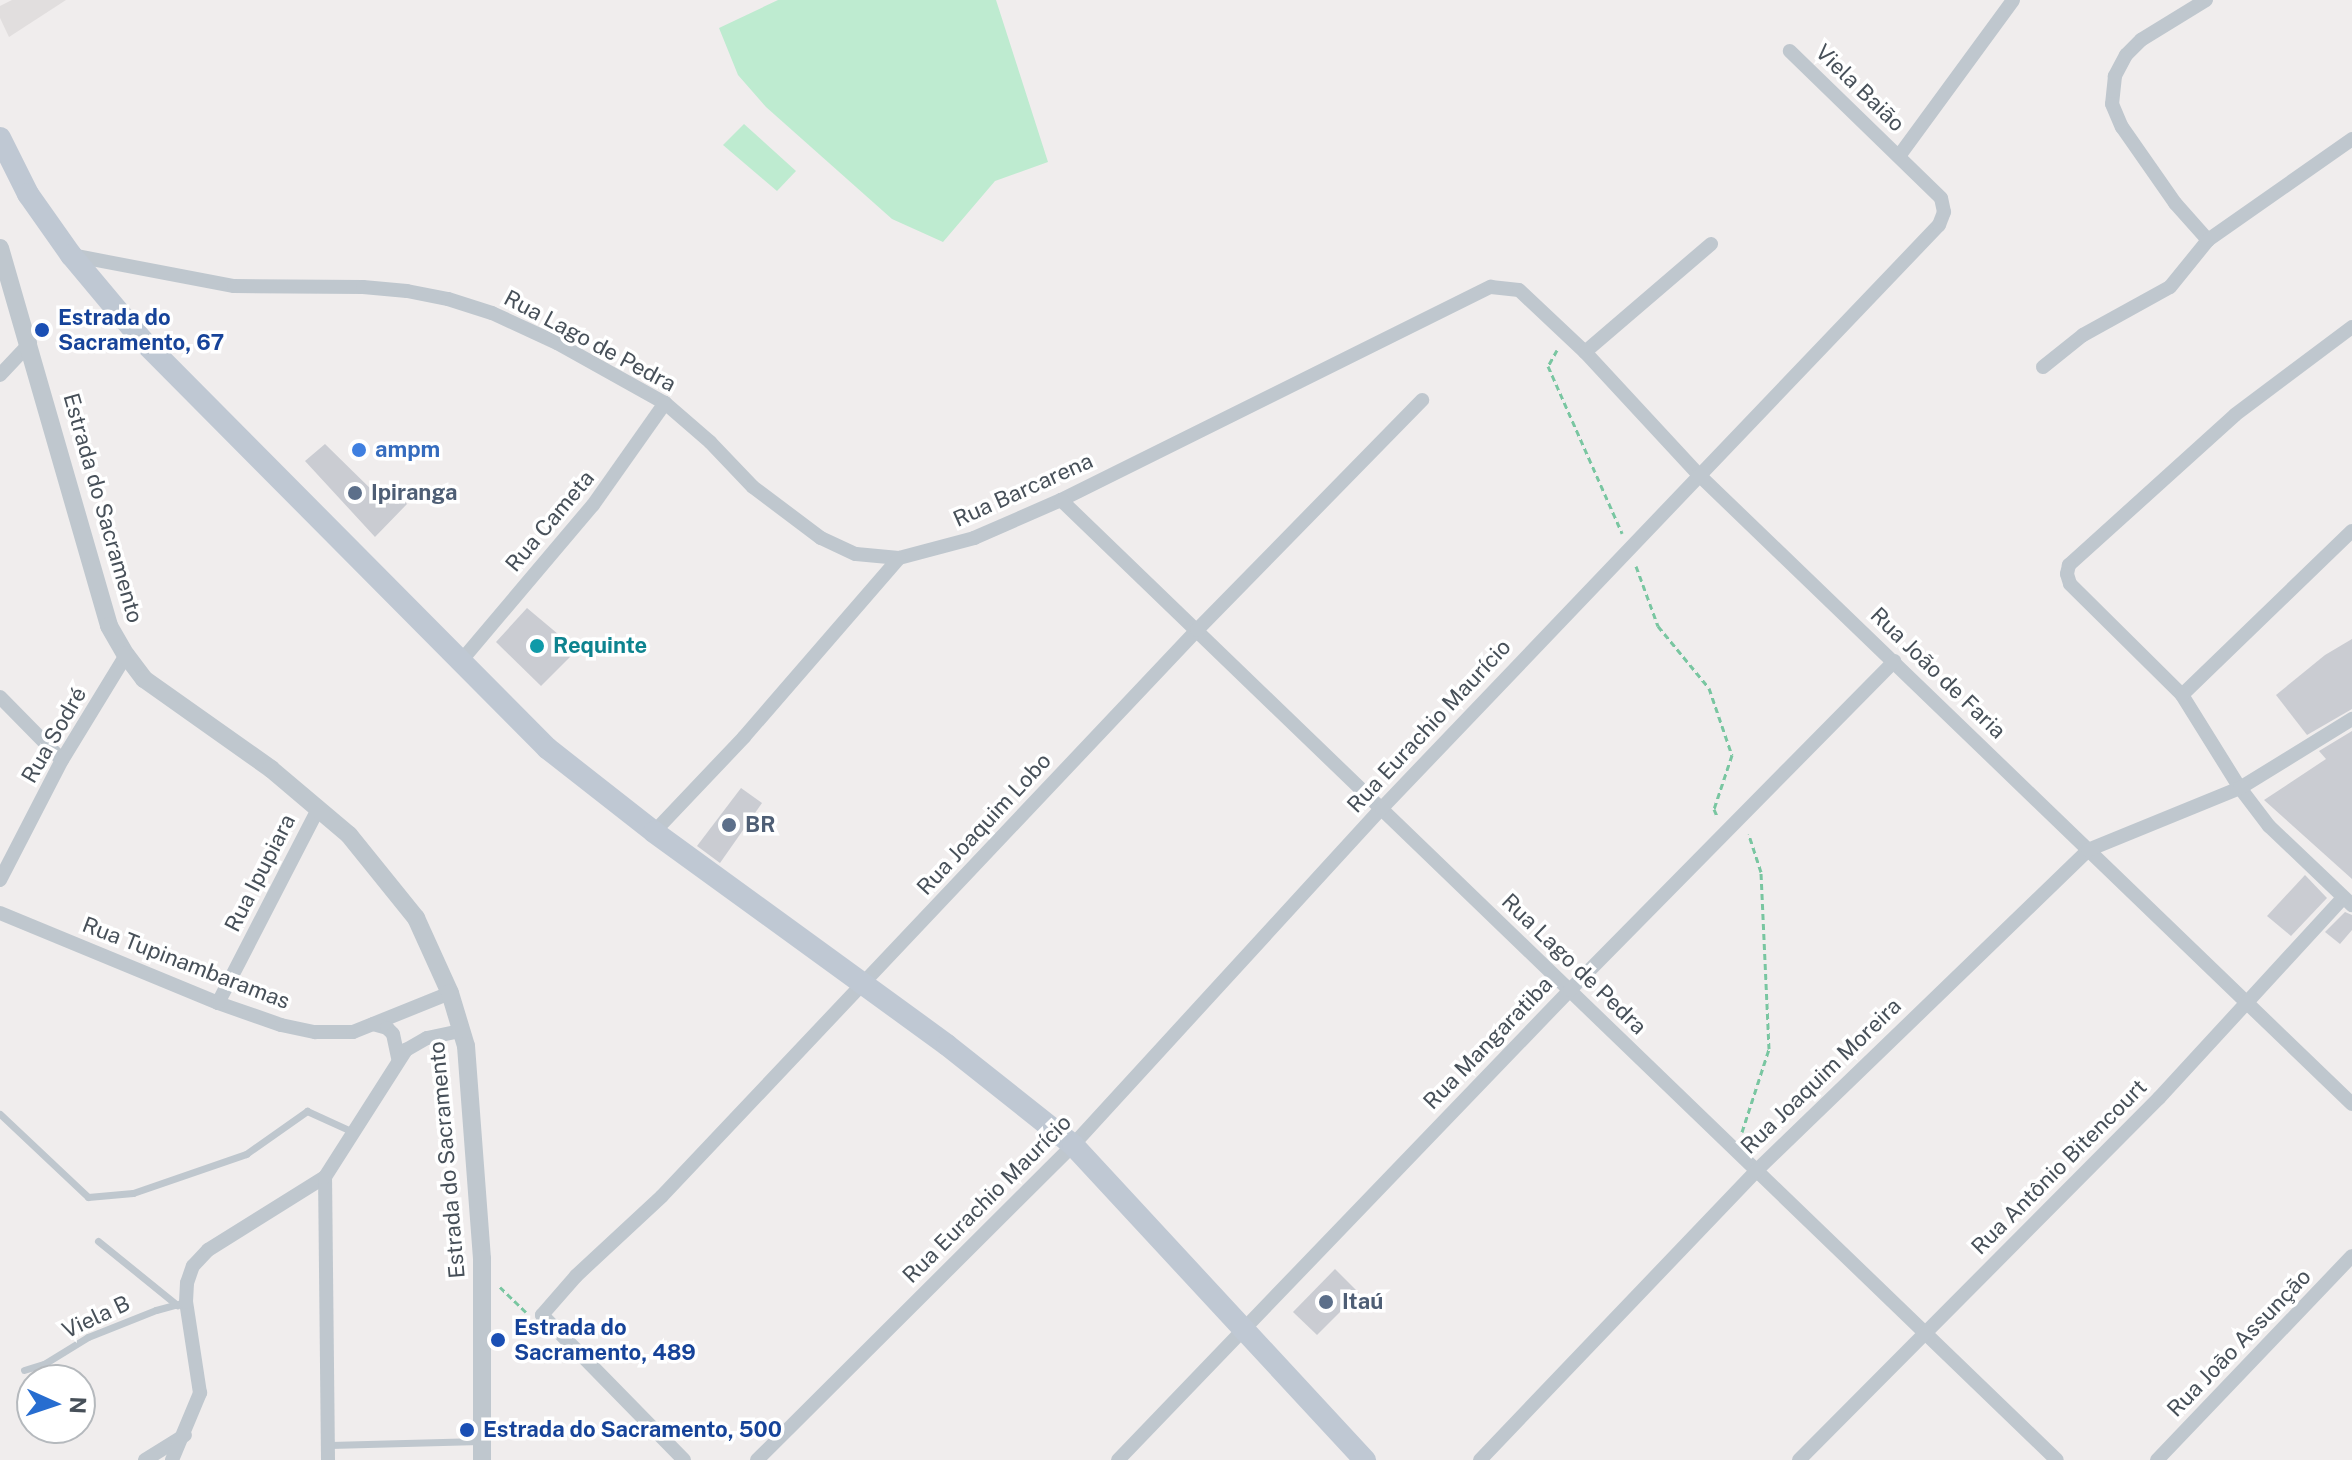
<!DOCTYPE html>
<html>
<head>
<meta charset="utf-8">
<style>
	body { margin:0 }
	#map { position:relative; width:2352px; height:1460px; overflow:hidden; background:#f0eded; font-family:"Public Sans",sans-serif }
	div>[style] { position:absolute }
	[style*='--x'] { left:calc(var(--x)*1px); top:calc(var(--y)*1px); width:calc(var(--w)*1px); rotate:calc(var(--a)*1deg) }
	.education>* { inset:0; background:#e1dede }
	.green>* { inset:0; background:#beebd0 }
	.building>* { inset:0; background:#caccd2 }
	.path>* { height:3px; margin-top:-1.5px; transform-origin:0; background:repeating-linear-gradient(90deg,#79c6a1 0 6px,transparent 0 10px) }
	.service>* { height:7px; margin:-3.5px; padding:0 3.5px; transform-origin:3.5px; border-radius:3.5px; background:#bfc7ce }
	.minor>* { height:14px; margin:-7px; padding:0 7px; transform-origin:7px; border-radius:7px; background:#bfc7ce }
	.tertiary>* { height:18px; margin:-9px; padding:0 9px; transform-origin:9px; border-radius:9px; background:#bfc7ce }
	.secondary>* { height:22px; margin:-11px; padding:0 11px; transform-origin:11px; border-radius:11px; background:#bfc8d3 }
	.dots>* { width:22px; height:22px; translate:-50% -50%; box-sizing:border-box; border:4px solid #fff; border-radius:50% }
	span { translate:-50% -50%; white-space:nowrap; text-align:center; line-height:1.15; -webkit-text-stroke:7px #fff; paint-order:stroke }
	.street-label { font-size:22px; color:#475059 }
	.transit-label { font-size:22px; color:#164399; font-weight:700 }
	.left { translate:0 -50%; text-align:left }
	.shop-label { font-size:22px; color:#366cbe; font-weight:700 }
	.service-label { font-size:22px; color:#4e5e75; font-weight:700 }
	.culture-label { font-size:22px; color:#0d838f; font-weight:700 }
	.north { position:absolute; left:16px; top:1364px; width:80px; height:80px; box-sizing:border-box; background:#fff; border:2px solid #b5b9bd; border-radius:50%; rotate:93deg; font-size:22px; font-weight:700; line-height:32px; text-align:center; color:#475059 }
	.north::after { content:''; display:block; margin:auto; width:28px; height:36px; background:#276dd0; clip-path:polygon(50% 0,100% 100%,50% 72%,0 100%) }
</style>
</head>
<body>
<div id="map">
	<div class="education">
		<i style="clip-path:polygon(12px 0,66px 0,9px 37px,0 18px,0 6px)"></i>
	</div>
	<div class="green">
		<i style="clip-path:polygon(778px 0,996px 0,1048px 162px,995px 181px,943px 242px,892px 219px,766px 107px,738px 75px,719px 28px)"></i>
		<i style="clip-path:polygon(744px 124px,796px 171px,777px 191px,723px 145px)"></i>
	</div>
	<div class="building">
		<i style="clip-path:polygon(325px 444px,380px 498px,392px 488px,407px 504px,375px 537px,305px 461px)"></i>
		<i style="clip-path:polygon(527px 608px,577px 650px,541px 686px,496px 642px)"></i>
		<i style="clip-path:polygon(2352px 639px,2352px 709px,2307px 735px,2276px 695px,2325px 655px)"></i>
		<i style="clip-path:polygon(2352px 731px,2352px 879px,2264px 800px,2326px 759px,2319px 751px)"></i>
		<i style="clip-path:polygon(741px 788px,762px 803px,720px 863px,697px 846px)"></i>
		<i style="clip-path:polygon(2305px 875px,2327px 898px,2291px 936px,2267px 916px)"></i>
		<i style="clip-path:polygon(2345px 912px,2352px 915px,2352px 930px,2340px 944px,2325px 932px)"></i>
		<i style="clip-path:polygon(1335px 1269px,1359px 1293px,1317px 1335px,1293px 1312px)"></i>
	</div>
	<div class="path">
		<i style="--x:1557;--y:350;--w:18;--a:119"></i>
		<i style="--x:1548;--y:366;--w:183;--a:66.1"></i>
		<i style="--x:1636;--y:566;--w:64;--a:69.9"></i>
		<i style="--x:1658;--y:626;--w:80;--a:50.6"></i>
		<i style="--x:1709;--y:688;--w:71;--a:71.1"></i>
		<i style="--x:1732;--y:755;--w:57;--a:108.4"></i>
		<i style="--x:1714;--y:809;--w:8;--a:67"></i>
		<i style="--x:1742;--y:1132;--w:87;--a:-72"></i>
		<i style="--x:1769;--y:1049;--w:177;--a:-92.6"></i>
		<i style="--x:1761;--y:872;--w:40;--a:-108"></i>
		<i style="--x:500;--y:1287;--w:36;--a:44"></i>
	</div>
	<div class="service">
		<i style="--x:0;--y:1114;--w:121;--a:43.3"></i>
		<i style="--x:88;--y:1197;--w:45;--a:-5.1"></i>
		<i style="--x:133;--y:1193;--w:120;--a:-19"></i>
		<i style="--x:246;--y:1154;--w:75;--a:-35.2"></i>
		<i style="--x:307;--y:1111;--w:51;--a:24.5"></i>
		<i style="--x:98;--y:1241;--w:102;--a:39"></i>
		<i style="--x:24;--y:1370;--w:21;--a:-17"></i>
		<i style="--x:44;--y:1364;--w:52;--a:-31.5"></i>
		<i style="--x:88;--y:1337;--w:73;--a:-21.7"></i>
		<i style="--x:156;--y:1310;--w:31;--a:-15"></i>
		<i style="--x:330;--y:1445;--w:150;--a:-1.5"></i>
	</div>
	<div class="minor">
		<i style="--x:2206;--y:0;--w:76;--a:148.4"></i>
		<i style="--x:2141;--y:40;--w:21;--a:135"></i>
		<i style="--x:2126;--y:55;--w:24;--a:118"></i>
		<i style="--x:2115;--y:76;--w:28;--a:96"></i>
		<i style="--x:2112;--y:104;--w:25;--a:67"></i>
		<i style="--x:2122;--y:127;--w:93;--a:55.1"></i>
		<i style="--x:2175;--y:203;--w:50;--a:48.3"></i>
		<i style="--x:1899;--y:156;--w:193;--a:-53.8"></i>
		<i style="--x:71;--y:255;--w:166;--a:10.8"></i>
		<i style="--x:234;--y:286;--w:129;--a:0.4"></i>
		<i style="--x:363;--y:287;--w:44;--a:5.2"></i>
		<i style="--x:407;--y:291;--w:42;--a:11"></i>
		<i style="--x:448;--y:299;--w:46;--a:17.7"></i>
		<i style="--x:492;--y:313;--w:72;--a:24.8"></i>
		<i style="--x:557;--y:343;--w:124;--a:29.1"></i>
		<i style="--x:665;--y:403;--w:60;--a:40.9"></i>
		<i style="--x:710;--y:442;--w:62;--a:46.3"></i>
		<i style="--x:753;--y:487;--w:85;--a:36.9"></i>
		<i style="--x:821;--y:538;--w:38;--a:25"></i>
		<i style="--x:856;--y:554;--w:43;--a:5.3"></i>
		<i style="--x:899;--y:558;--w:78;--a:-14.9"></i>
		<i style="--x:974;--y:538;--w:95;--a:-23.6"></i>
		<i style="--x:1061;--y:500;--w:480;--a:-26.4"></i>
		<i style="--x:1491;--y:287;--w:28;--a:6"></i>
		<i style="--x:1519;--y:290;--w:91;--a:43.2"></i>
		<i style="--x:1585;--y:352;--w:166;--a:47.2"></i>
		<i style="--x:1698;--y:474;--w:908;--a:43.93"></i>
		<i style="--x:2352;--y:327;--w:146;--a:143.1"></i>
		<i style="--x:2235;--y:415;--w:224;--a:137.9"></i>
		<i style="--x:2069;--y:565;--w:9;--a:103"></i>
		<i style="--x:2067;--y:574;--w:10;--a:73"></i>
		<i style="--x:2070;--y:584;--w:158;--a:44.7"></i>
		<i style="--x:2182;--y:695;--w:110;--a:58.1"></i>
		<i style="--x:2240;--y:788;--w:48;--a:52.7"></i>
		<i style="--x:2269;--y:826;--w:115;--a:43.6"></i>
		<i style="--x:1585;--y:352;--w:166;--a:-40.6"></i>
		<i style="--x:2043;--y:367;--w:51;--a:-38.7"></i>
		<i style="--x:2083;--y:335;--w:99;--a:-28.9"></i>
		<i style="--x:2170;--y:287;--w:60;--a:-51"></i>
		<i style="--x:2208;--y:240;--w:176;--a:-35"></i>
		<i style="--x:0;--y:375;--w:44;--a:-46.8"></i>
		<i style="--x:1061;--y:500;--w:1383;--a:43.95"></i>
		<i style="--x:461;--y:661;--w:204;--a:-49.8"></i>
		<i style="--x:593;--y:505;--w:125;--a:-54.8"></i>
		<i style="--x:2182;--y:695;--w:236;--a:-44"></i>
		<i style="--x:0;--y:697;--w:88;--a:45.5"></i>
		<i style="--x:654;--y:832;--w:131;--a:-46.5"></i>
		<i style="--x:744;--y:737;--w:237;--a:-49.1"></i>
		<i style="--x:0;--y:880;--w:135;--a:-62.7"></i>
		<i style="--x:62;--y:760;--w:123;--a:-58.6"></i>
		<i style="--x:0;--y:913;--w:236;--a:22.4"></i>
		<i style="--x:218;--y:1003;--w:67;--a:19.2"></i>
		<i style="--x:281;--y:1025;--w:35;--a:12"></i>
		<i style="--x:315;--y:1032;--w:38;--a:0"></i>
		<i style="--x:353;--y:1032;--w:105;--a:-21.9"></i>
		<i style="--x:218;--y:1003;--w:220;--a:-62.7"></i>
		<i style="--x:373;--y:1024;--w:15;--a:16"></i>
		<i style="--x:387;--y:1028;--w:8;--a:45"></i>
		<i style="--x:393;--y:1034;--w:25;--a:78"></i>
		<i style="--x:145;--y:1460;--w:47;--a:-32"></i>
		<i style="--x:172;--y:1460;--w:73;--a:-67.3"></i>
		<i style="--x:200;--y:1393;--w:92;--a:-98.7"></i>
		<i style="--x:186;--y:1302;--w:19;--a:-87"></i>
		<i style="--x:187;--y:1283;--w:18;--a:-71"></i>
		<i style="--x:193;--y:1266;--w:22;--a:-47"></i>
		<i style="--x:208;--y:1250;--w:138;--a:-32"></i>
		<i style="--x:328;--y:1460;--w:283;--a:-90.6"></i>
		<i style="--x:325;--y:1177;--w:151;--a:-57.5"></i>
		<i style="--x:406;--y:1050;--w:24;--a:-30"></i>
		<i style="--x:427;--y:1038;--w:35;--a:-12"></i>
		<i style="--x:684;--y:1460;--w:203;--a:-134.4"></i>
		<i style="--x:542;--y:1315;--w:52;--a:-48.9"></i>
		<i style="--x:576;--y:1276;--w:117;--a:-42.9"></i>
		<i style="--x:662;--y:1196;--w:779;--a:-46.61"></i>
		<i style="--x:1197;--y:630;--w:322;--a:-45.6"></i>
		<i style="--x:757;--y:1460;--w:446;--a:-44.9"></i>
		<i style="--x:1073;--y:1145;--w:457;--a:-47.5"></i>
		<i style="--x:1382;--y:808;--w:806;--a:-46.31"></i>
		<i style="--x:1939;--y:225;--w:14;--a:-69"></i>
		<i style="--x:1944;--y:212;--w:14;--a:-102"></i>
		<i style="--x:1941;--y:198;--w:211;--a:-135.8"></i>
		<i style="--x:1118;--y:1460;--w:652;--a:-46.12"></i>
		<i style="--x:1570;--y:990;--w:462;--a:-45.4"></i>
		<i style="--x:1480;--y:1460;--w:400;--a:-46.3"></i>
		<i style="--x:1756;--y:1171;--w:462;--a:-44"></i>
		<i style="--x:2088;--y:850;--w:164;--a:-22.2"></i>
		<i style="--x:2240;--y:788;--w:132;--a:-31.6"></i>
		<i style="--x:1799;--y:1460;--w:511;--a:-45.16"></i>
		<i style="--x:2159;--y:1098;--w:272;--a:-47.4"></i>
		<i style="--x:2157;--y:1460;--w:282;--a:-46.3"></i>
	</div>
	<div class="tertiary">
		<i style="--x:0;--y:248;--w:393;--a:73.9"></i>
		<i style="--x:109;--y:626;--w:34;--a:60"></i>
		<i style="--x:126;--y:655;--w:30;--a:53"></i>
		<i style="--x:144;--y:679;--w:156;--a:35.3"></i>
		<i style="--x:271;--y:769;--w:102;--a:40.2"></i>
		<i style="--x:349;--y:835;--w:107;--a:51.1"></i>
		<i style="--x:416;--y:918;--w:82;--a:65.6"></i>
		<i style="--x:450;--y:993;--w:55;--a:73.2"></i>
		<i style="--x:466;--y:1046;--w:214;--a:85.7"></i>
		<i style="--x:482;--y:1259;--w:201;--a:90"></i>
	</div>
	<div class="secondary">
		<i style="--x:0;--y:138;--w:63;--a:63.4"></i>
		<i style="--x:28;--y:194;--w:75;--a:54.8"></i>
		<i style="--x:71;--y:255;--w:111;--a:50.1"></i>
		<i style="--x:142;--y:340;--w:575;--a:45.21"></i>
		<i style="--x:547;--y:748;--w:136;--a:38.1"></i>
		<i style="--x:654;--y:832;--w:362;--a:36"></i>
		<i style="--x:947;--y:1045;--w:161;--a:38.4"></i>
		<i style="--x:1073;--y:1145;--w:430;--a:47.2"></i>
	</div>
	<div class="dots">
		<i style="left:42px;top:330px;background:#1a4fb4"></i>
		<i style="left:359px;top:450px;background:#3f7fe0"></i>
		<i style="left:355px;top:493px;background:#5c6f8a"></i>
		<i style="left:537px;top:646px;background:#0f9aa8"></i>
		<i style="left:729px;top:825px;background:#5c6f8a"></i>
		<i style="left:1326px;top:1302px;background:#5c6f8a"></i>
		<i style="left:498px;top:1340px;background:#1a4fb4"></i>
		<i style="left:467px;top:1430px;background:#1a4fb4"></i>
	</div>
	<div class="street-label">
		<span style="left:1860px;top:88px;rotate:44deg">Viela Baião</span>
		<span style="left:590px;top:341px;rotate:28deg">Rua Lago de Pedra</span>
		<span style="left:1023px;top:490px;rotate:-24deg">Rua Barcarena</span>
		<span style="left:103px;top:508px;rotate:74deg">Estrada do Sacramento</span>
		<span style="left:550px;top:521px;rotate:-50deg">Rua Cameta</span>
		<span style="left:1938px;top:673px;rotate:44deg">Rua João de Faria</span>
		<span style="left:1429px;top:726px;rotate:-47deg">Rua Eurachio Maurício</span>
		<span style="left:54px;top:735px;rotate:-60deg">Rua Sodré</span>
		<span style="left:984px;top:824px;rotate:-47deg">Rua Joaquim Lobo</span>
		<span style="left:260px;top:873px;rotate:-63deg">Rua Ipupiara</span>
		<span style="left:186px;top:963px;rotate:21deg">Rua Tupinambaramas</span>
		<span style="left:1574px;top:964px;rotate:44deg">Rua Lago de Pedra</span>
		<span style="left:1488px;top:1043px;rotate:-46deg">Rua Mangaratiba</span>
		<span style="left:1821px;top:1076px;rotate:-44deg">Rua Joaquim Moreira</span>
		<span style="left:447px;top:1160px;rotate:-95deg">Estrada do Sacramento</span>
		<span style="left:2059px;top:1167px;rotate:-45deg">Rua Antônio Bitencourt</span>
		<span style="left:987px;top:1199px;rotate:-45deg">Rua Eurachio Maurício</span>
		<span style="left:96px;top:1317px;rotate:-25deg">Viela B</span>
		<span style="left:2239px;top:1343px;rotate:-46deg">Rua João Assunção</span>
	</div>
	<div class="transit-label">
		<span class="left" style="left:58px;top:330px">Estrada do<br>Sacramento, 67</span>
		<span class="left" style="left:514px;top:1340px">Estrada do<br>Sacramento, 489</span>
		<span class="left" style="left:483px;top:1430px">Estrada do Sacramento, 500</span>
	</div>
	<div class="shop-label">
		<span class="left" style="left:375px;top:450px">ampm</span>
	</div>
	<div class="service-label">
		<span class="left" style="left:371px;top:493px">Ipiranga</span>
		<span class="left" style="left:745px;top:825px">BR</span>
		<span class="left" style="left:1342px;top:1302px">Itaú</span>
	</div>
	<div class="culture-label">
		<span class="left" style="left:553px;top:646px">Requinte</span>
	</div>
	<div class="north">N</div>
</div>
</body>
</html>
